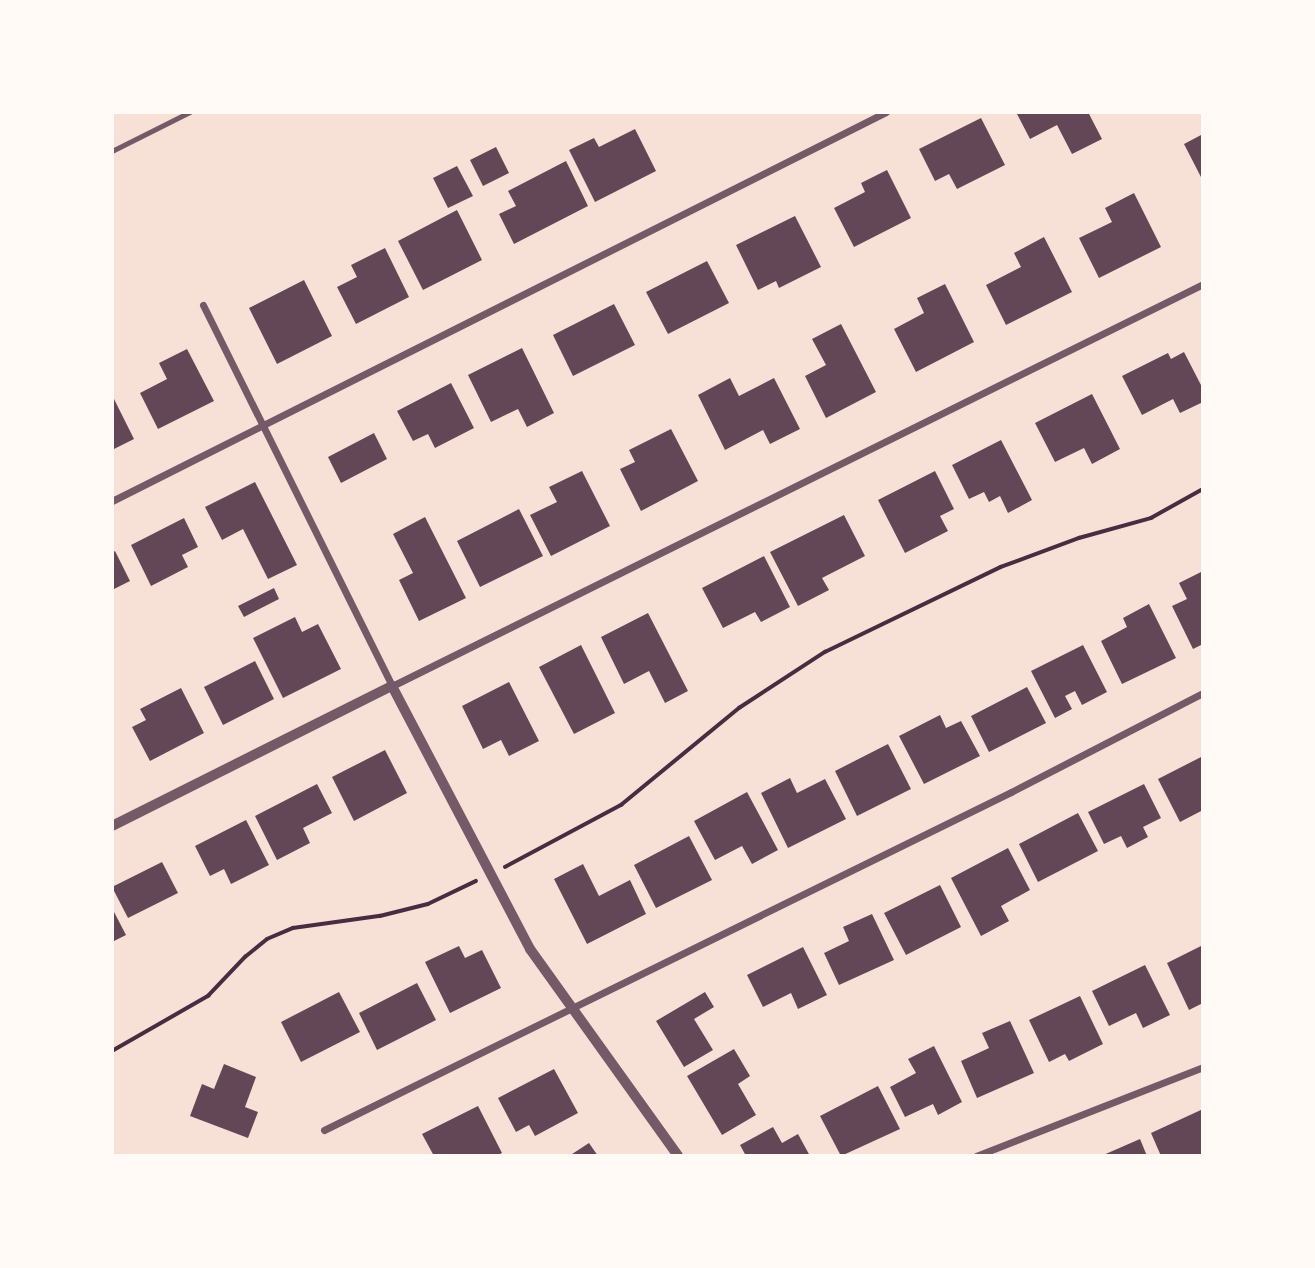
<!DOCTYPE html>
<html>
<head>
<meta charset="utf-8">
<style>
	body { margin:0 }
	#map { position:relative; width:1315px; height:1268px; overflow:hidden; background:#f7e1d7; font-family:"PT Sans",sans-serif }
	div>[style] { position:absolute }
	[style*='--x'] { left:calc(var(--x)*1px); top:calc(var(--y)*1px); width:calc(var(--w)*1px); rotate:calc(var(--a)*1deg) }
	.building>* { inset:0; background:#644757 }
	.path>* { height:3.5px; margin:-1.75px; padding:0 1.75px; transform-origin:1.75px; border-radius:1.75px; background:#4a2c40 }
	.service>* { height:4.5px; margin:-2.25px; padding:0 2.25px; transform-origin:2.25px; border-radius:2.25px; background:#755966 }
	.minor>* { height:7px; margin:-3.5px; padding:0 3.5px; transform-origin:3.5px; border-radius:3.5px; background:#755966 }
	.tertiary>* { height:10px; margin:-5px; padding:0 5px; transform-origin:5px; border-radius:5px; background:#755966 }
	span { translate:-50% -50%; white-space:nowrap; text-align:center; line-height:1.15; -webkit-text-stroke:5px #fffaf5; paint-order:stroke }
	.frame { position:absolute; inset:0; border:114px solid #fffaf5; pointer-events:none }
</style>
</head>
<body>
<div id="map">
	<div class="building">
		<i style="clip-path:polygon(1016px 112px,1088px 112px,1102px 139px,1072px 154px,1057px 125px,1030px 139px)"></i>
		<i style="clip-path:polygon(981px 118px,1005px 165px,957px 189px,949px 174px,935px 181px,919px 149px)"></i>
		<i style="clip-path:polygon(635px 129px,656px 171px,595px 202px,569px 150px,594px 138px,599px 147px)"></i>
		<i style="clip-path:polygon(1203px 134px,1203px 181px,1184px 144px)"></i>
		<i style="clip-path:polygon(496px 147px,509px 173px,483px 186px,470px 160px)"></i>
		<i style="clip-path:polygon(566px 161px,588px 206px,514px 244px,499px 214px,516px 206px,508px 191px)"></i>
		<i style="clip-path:polygon(457px 166px,473px 196px,448px 208px,433px 178px)"></i>
		<i style="clip-path:polygon(887px 170px,911px 218px,854px 247px,834px 208px,865px 192px,861px 183px)"></i>
		<i style="clip-path:polygon(1134px 193px,1161px 247px,1099px 278px,1079px 238px,1112px 222px,1105px 208px)"></i>
		<i style="clip-path:polygon(457px 210px,482px 260px,423px 290px,398px 241px)"></i>
		<i style="clip-path:polygon(795px 216px,821px 267px,779px 288px,776px 281px,758px 290px,736px 245px)"></i>
		<i style="clip-path:polygon(1044px 237px,1072px 292px,1006px 325px,986px 285px,1021px 267px,1014px 253px)"></i>
		<i style="clip-path:polygon(385px 248px,409px 297px,356px 324px,337px 287px,357px 277px,351px 265px)"></i>
		<i style="clip-path:polygon(707px 261px,729px 303px,668px 334px,646px 292px)"></i>
		<i style="clip-path:polygon(304px 280px,332px 336px,277px 364px,249px 308px)"></i>
		<i style="clip-path:polygon(945px 284px,974px 342px,916px 372px,894px 329px,924px 313px,917px 298px)"></i>
		<i style="clip-path:polygon(614px 304px,635px 345px,573px 376px,553px 335px)"></i>
		<i style="clip-path:polygon(841px 324px,876px 392px,826px 418px,805px 376px,826px 365px,812px 339px)"></i>
		<i style="clip-path:polygon(522px 348px,554px 413px,527px 427px,518px 409px,491px 422px,468px 375px)"></i>
		<i style="clip-path:polygon(187px 349px,214px 401px,158px 429px,140px 393px,167px 379px,159px 363px)"></i>
		<i style="clip-path:polygon(1184px 352px,1203px 389px,1203px 402px,1180px 413px,1173px 399px,1142px 415px,1122px 376px,1168px 353px,1171px 359px)"></i>
		<i style="clip-path:polygon(730px 378px,739px 396px,774px 378px,800px 429px,770px 444px,763px 430px,725px 450px,698px 395px)"></i>
		<i style="clip-path:polygon(451px 383px,474px 428px,435px 448px,428px 434px,413px 441px,397px 411px)"></i>
		<i style="clip-path:polygon(1092px 394px,1120px 449px,1092px 464px,1084px 448px,1055px 462px,1035px 423px)"></i>
		<i style="clip-path:polygon(112px 395px,134px 439px,112px 450px)"></i>
		<i style="clip-path:polygon(671px 429px,698px 481px,641px 511px,620px 469px,635px 462px,629px 450px)"></i>
		<i style="clip-path:polygon(374px 433px,387px 459px,341px 483px,328px 457px)"></i>
		<i style="clip-path:polygon(1001px 440px,1032px 500px,1008px 513px,1000px 496px,989px 502px,984px 492px,969px 499px,952px 465px)"></i>
		<i style="clip-path:polygon(582px 471px,610px 526px,551px 556px,530px 515px,557px 502px,549px 487px)"></i>
		<i style="clip-path:polygon(935px 471px,954px 509px,940px 516px,948px 531px,905px 553px,878px 500px)"></i>
		<i style="clip-path:polygon(255px 482px,297px 565px,268px 579px,243px 529px,222px 540px,205px 507px)"></i>
		<i style="clip-path:polygon(519px 509px,543px 556px,480px 587px,457px 541px)"></i>
		<i style="clip-path:polygon(844px 515px,865px 556px,822px 578px,829px 590px,798px 606px,770px 552px)"></i>
		<i style="clip-path:polygon(425px 517px,466px 598px,419px 621px,399px 580px,413px 573px,393px 534px)"></i>
		<i style="clip-path:polygon(184px 518px,198px 547px,182px 555px,188px 567px,151px 586px,131px 545px)"></i>
		<i style="clip-path:polygon(115px 551px,130px 581px,112px 590px,112px 553px)"></i>
		<i style="clip-path:polygon(764px 556px,790px 607px,761px 622px,755px 612px,723px 628px,702px 588px)"></i>
		<i style="clip-path:polygon(1203px 571px,1203px 644px,1193px 649px,1172px 606px,1187px 599px,1179px 583px)"></i>
		<i style="clip-path:polygon(274px 588px,279px 599px,244px 617px,238px 606px)"></i>
		<i style="clip-path:polygon(1149px 604px,1176px 658px,1122px 684px,1101px 641px,1127px 627px,1123px 618px)"></i>
		<i style="clip-path:polygon(648px 613px,688px 691px,665px 703px,649px 671px,624px 684px,601px 637px)"></i>
		<i style="clip-path:polygon(295px 617px,302px 632px,318px 624px,341px 669px,283px 698px,253px 638px)"></i>
		<i style="clip-path:polygon(581px 645px,615px 713px,574px 734px,539px 667px)"></i>
		<i style="clip-path:polygon(1083px 645px,1107px 692px,1082px 705px,1075px 691px,1065px 696px,1072px 709px,1055px 718px,1031px 671px)"></i>
		<i style="clip-path:polygon(255px 661px,274px 699px,223px 725px,204px 687px)"></i>
		<i style="clip-path:polygon(509px 682px,539px 741px,509px 756px,501px 740px,483px 749px,462px 706px)"></i>
		<i style="clip-path:polygon(1027px 687px,1046px 723px,989px 752px,971px 716px)"></i>
		<i style="clip-path:polygon(181px 688px,204px 733px,150px 761px,132px 727px,146px 720px,140px 709px)"></i>
		<i style="clip-path:polygon(940px 715px,946px 728px,961px 721px,980px 756px,924px 784px,899px 736px)"></i>
		<i style="clip-path:polygon(888px 744px,911px 789px,857px 816px,835px 771px)"></i>
		<i style="clip-path:polygon(385px 750px,407px 793px,354px 821px,332px 777px)"></i>
		<i style="clip-path:polygon(1203px 756px,1203px 810px,1180px 822px,1158px 779px)"></i>
		<i style="clip-path:polygon(790px 778px,797px 793px,825px 779px,846px 819px,788px 848px,761px 793px)"></i>
		<i style="clip-path:polygon(317px 784px,332px 813px,303px 828px,310px 843px,277px 860px,255px 816px)"></i>
		<i style="clip-path:polygon(1144px 784px,1161px 818px,1143px 827px,1148px 837px,1127px 848px,1121px 836px,1104px 844px,1088px 812px)"></i>
		<i style="clip-path:polygon(747px 792px,778px 850px,752px 864px,742px 846px,715px 860px,694px 821px)"></i>
		<i style="clip-path:polygon(1078px 813px,1098px 851px,1038px 882px,1019px 844px)"></i>
		<i style="clip-path:polygon(246px 820px,269px 865px,231px 884px,224px 869px,210px 876px,195px 846px)"></i>
		<i style="clip-path:polygon(689px 836px,712px 880px,656px 908px,634px 865px)"></i>
		<i style="clip-path:polygon(1008px 848px,1030px 890px,1001px 906px,1009px 921px,981px 936px,951px 878px)"></i>
		<i style="clip-path:polygon(162px 862px,178px 893px,128px 918px,112px 887px)"></i>
		<i style="clip-path:polygon(583px 864px,599px 896px,630px 880px,646px 914px,587px 944px,554px 879px)"></i>
		<i style="clip-path:polygon(940px 885px,961px 927px,906px 955px,884px 913px)"></i>
		<i style="clip-path:polygon(112px 908px,126px 935px,112px 942px)"></i>
		<i style="clip-path:polygon(872px 914px,894px 960px,839px 985px,824px 953px,849px 941px,843px 927px)"></i>
		<i style="clip-path:polygon(1203px 945px,1203px 1003px,1189px 1010px,1167px 963px)"></i>
		<i style="clip-path:polygon(459px 946px,465px 958px,482px 950px,501px 988px,450px 1013px,425px 962px)"></i>
		<i style="clip-path:polygon(803px 947px,827px 995px,798px 1009px,791px 993px,763px 1007px,747px 975px)"></i>
		<i style="clip-path:polygon(1145px 965px,1170px 1015px,1143px 1028px,1136px 1013px,1109px 1026px,1092px 991px)"></i>
		<i style="clip-path:polygon(417px 983px,436px 1020px,377px 1050px,359px 1013px)"></i>
		<i style="clip-path:polygon(339px 992px,360px 1032px,301px 1062px,281px 1022px)"></i>
		<i style="clip-path:polygon(705px 992px,714px 1007px,694px 1019px,713px 1050px,684px 1067px,656px 1021px)"></i>
		<i style="clip-path:polygon(1080px 996px,1103px 1044px,1069px 1061px,1065px 1054px,1049px 1062px,1029px 1020px)"></i>
		<i style="clip-path:polygon(1010px 1021px,1034px 1073px,977px 1098px,961px 1061px,989px 1048px,982px 1033px)"></i>
		<i style="clip-path:polygon(934px 1046px,962px 1102px,938px 1115px,933px 1104px,905px 1117px,890px 1087px,916px 1073px,908px 1059px)"></i>
		<i style="clip-path:polygon(734px 1049px,750px 1076px,738px 1084px,756px 1115px,722px 1135px,687px 1076px)"></i>
		<i style="clip-path:polygon(224px 1064px,256px 1077px,245px 1107px,258px 1112px,248px 1138px,190px 1116px,202px 1084px,214px 1089px)"></i>
		<i style="clip-path:polygon(554px 1069px,578px 1113px,535px 1136px,529px 1125px,516px 1132px,498px 1098px)"></i>
		<i style="clip-path:polygon(878px 1086px,900px 1129px,841px 1156px,820px 1116px)"></i>
		<i style="clip-path:polygon(478px 1106px,502px 1153px,496px 1156px,434px 1156px,422px 1134px)"></i>
		<i style="clip-path:polygon(1203px 1109px,1203px 1156px,1161px 1156px,1151px 1133px)"></i>
		<i style="clip-path:polygon(773px 1127px,782px 1143px,798px 1134px,810px 1156px,746px 1156px,740px 1145px)"></i>
		<i style="clip-path:polygon(1140px 1139px,1147px 1156px,1101px 1156px)"></i>
		<i style="clip-path:polygon(589px 1143px,598px 1156px,569px 1156px)"></i>
	</div>
	<div class="path">
		<i style="--x:505;--y:867;--w:132;--a:-28.1"></i>
		<i style="--x:621;--y:805;--w:153;--a:-39.4"></i>
		<i style="--x:739;--y:708;--w:103;--a:-33.1"></i>
		<i style="--x:825;--y:652;--w:195;--a:-25.8"></i>
		<i style="--x:1001;--y:567;--w:83;--a:-20.4"></i>
		<i style="--x:1079;--y:538;--w:75;--a:-15.5"></i>
		<i style="--x:1151;--y:518;--w:60;--a:-29.1"></i>
		<i style="--x:112;--y:1051;--w:111;--a:-29.8"></i>
		<i style="--x:208;--y:996;--w:54;--a:-46.5"></i>
		<i style="--x:245;--y:957;--w:28;--a:-39"></i>
		<i style="--x:267;--y:939;--w:28;--a:-23"></i>
		<i style="--x:293;--y:928;--w:88;--a:-7.9"></i>
		<i style="--x:380;--y:916;--w:49;--a:-14"></i>
		<i style="--x:428;--y:904;--w:53;--a:-25.6"></i>
	</div>
	<div class="service">
		<i style="--x:112;--y:151;--w:87;--a:-26.6"></i>
	</div>
	<div class="minor">
		<i style="--x:203;--y:305;--w:425;--a:63.6"></i>
		<i style="--x:392;--y:686;--w:905;--a:-26.37"></i>
		<i style="--x:112;--y:501;--w:866;--a:-26.68"></i>
		<i style="--x:324;--y:1130;--w:766;--a:-26.2"></i>
		<i style="--x:1011;--y:792;--w:216;--a:-27.3"></i>
		<i style="--x:976;--y:1156;--w:244;--a:-21.4"></i>
	</div>
	<div class="tertiary">
		<i style="--x:112;--y:826;--w:313;--a:-26.6"></i>
		<i style="--x:392;--y:686;--w:297;--a:62.3"></i>
		<i style="--x:530;--y:949;--w:254;--a:54.4"></i>
	</div>
	<div class="frame"></div>
</div>
</body>
</html>
